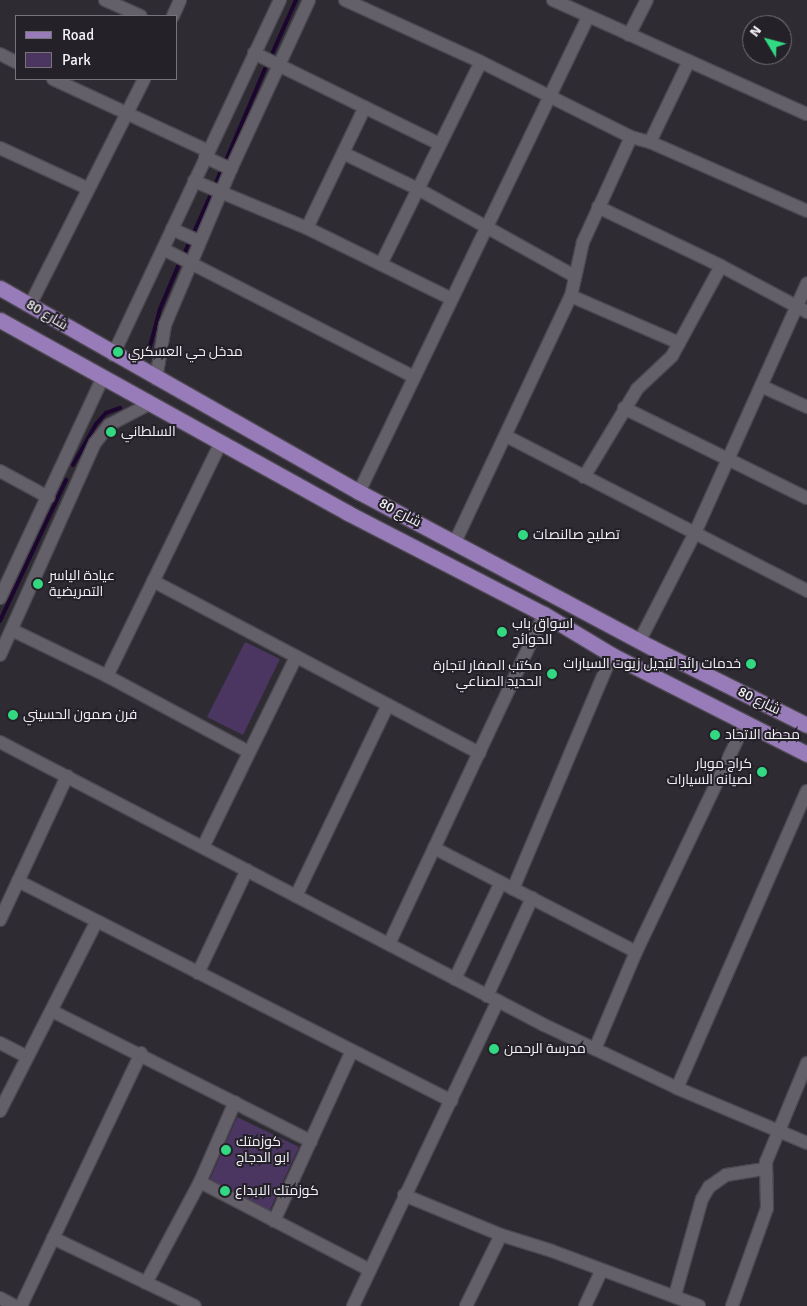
<!DOCTYPE html>
<html>
<head>
<meta charset="utf-8">
<style>
	body { margin:0 }
	#map { position:relative; width:807px; height:1306px; overflow:hidden; background:#2e2b33; font-family:Signika,Cairo,sans-serif }
	div>[style] { position:absolute }
	[style*='--x'] { left:calc(var(--x)*1px); top:calc(var(--y)*1px); width:calc(var(--w)*1px); rotate:calc(var(--a)*1deg) }
	.green>* { inset:0; background:#4a3660 }
	.stream>* { height:4px; margin:-2px; padding:0 2px; transform-origin:2px; border-radius:2px; background:#1c052f }
	.roads { filter:drop-shadow(1px 0 #4c4850) drop-shadow(-1px 0 #4c4850) drop-shadow(0 1px #4c4850) drop-shadow(0 -1px #4c4850) }
	.minor>* { height:12px; margin:-6px; padding:0 6px; transform-origin:6px; border-radius:6px; background:#64606a }
	.major>* { height:15px; margin:-7.5px; padding:0 7.5px; transform-origin:7.5px; border-radius:7.5px; background:#987bb9 }
	.dots>* { width:14px; height:14px; translate:-50% -50%; box-sizing:border-box; border:2px solid #252129; border-radius:50% }
	span { translate:-50% -50%; white-space:nowrap; text-align:center; line-height:1.15; -webkit-text-stroke:4px #252129; paint-order:stroke }
	.street-label { font-size:14px; color:#f3f1f7 }
	.poi-label { font-size:14px; color:#f3f1f7 }
	.left { translate:0 -50%; text-align:left }
	.right { translate:-100% -50%; text-align:right }
	.legend { position:absolute; left:15px; top:15px; width:162px; height:65px; box-sizing:border-box; background:#252129; border:1px solid #77747b; margin:0; padding:6px 9px; list-style:none; font-size:15px; color:#f3f1f7 }
	.legend li { display:flex; align-items:center; gap:10px; height:25px }
	.legend b { width:25px; border:1px solid #77747b }
	.north { position:absolute; left:742px; top:15px; width:50px; height:50px; box-sizing:border-box; background:#252129; border:1px solid #77747b; border-radius:50%; rotate:307deg; font-size:14px; font-weight:700; line-height:20px; text-align:center; color:#f3f1f7 }
	.north::after { content:''; display:block; margin:auto; width:18px; height:22px; background:#33d882; clip-path:polygon(50% 0,100% 100%,50% 72%,0 100%) }
</style>
</head>
<body>
<div id="map">
	<div class="green">
		<i style="clip-path:polygon(245px 642px,280px 659px,243px 735px,207px 717px)"></i>
		<i style="clip-path:polygon(237px 1117px,299px 1147px,269px 1212px,210px 1179px)"></i>
	</div>
	<div class="stream">
		<i style="--x:272;--y:54;--w:59;--a:-66"></i>
		<i style="--x:227;--y:158;--w:97;--a:-66.9"></i>
		<i style="--x:215;--y:185;--w:13;--a:-67"></i>
		<i style="--x:195;--y:230;--w:37;--a:-66"></i>
		<i style="--x:185;--y:252;--w:10;--a:-66"></i>
		<i style="--x:149;--y:350;--w:42;--a:-75"></i>
		<i style="--x:160;--y:309;--w:49;--a:-67.1"></i>
		<i style="--x:73;--y:465;--w:47;--a:-60.7"></i>
		<i style="--x:96;--y:424;--w:15;--a:-48"></i>
		<i style="--x:106;--y:413;--w:15;--a:-20"></i>
		<i style="--x:0;--y:621;--w:156;--a:-64.9"></i>
	</div>
	<div class="roads">
		<div class="minor">
			<i style="--x:105;--y:0;--w:39;--a:24"></i>
			<i style="--x:345;--y:0;--w:149;--a:24.5"></i>
			<i style="--x:481;--y:62;--w:168;--a:26.6"></i>
			<i style="--x:631;--y:137;--w:20;--a:15"></i>
			<i style="--x:650;--y:142;--w:171;--a:23.7"></i>
			<i style="--x:553;--y:0;--w:278;--a:24.2"></i>
			<i style="--x:173;--y:16;--w:17;--a:-66"></i>
			<i style="--x:629;--y:35;--w:39;--a:-63"></i>
			<i style="--x:254;--y:53;--w:207;--a:26.1"></i>
			<i style="--x:0;--y:54;--w:18;--a:27"></i>
			<i style="--x:53;--y:79;--w:171;--a:24.9"></i>
			<i style="--x:650;--y:142;--w:90;--a:-64.3"></i>
			<i style="--x:0;--y:148;--w:96;--a:24.7"></i>
			<i style="--x:343;--y:153;--w:83;--a:25.6"></i>
			<i style="--x:418;--y:189;--w:179;--a:29.1"></i>
			<i style="--x:205;--y:157;--w:29;--a:25"></i>
			<i style="--x:194;--y:181;--w:122;--a:22.6"></i>
			<i style="--x:307;--y:228;--w:161;--a:26.1"></i>
			<i style="--x:598;--y:207;--w:136;--a:25.6"></i>
			<i style="--x:721;--y:266;--w:98;--a:28.1"></i>
			<i style="--x:307;--y:228;--w:134;--a:-64.4"></i>
			<i style="--x:172;--y:229;--w:30;--a:24"></i>
			<i style="--x:163;--y:249;--w:282;--a:27"></i>
			<i style="--x:381;--y:264;--w:225;--a:-63.7"></i>
			<i style="--x:571;--y:296;--w:118;--a:23.5"></i>
			<i style="--x:30;--y:305;--w:253;--a:-63.2"></i>
			<i style="--x:113;--y:355;--w:392;--a:-64.8"></i>
			<i style="--x:156;--y:379;--w:55;--a:-80.5"></i>
			<i style="--x:165;--y:325;--w:169;--a:-67.1"></i>
			<i style="--x:231;--y:169;--w:186;--a:-65.2"></i>
			<i style="--x:761;--y:386;--w:51;--a:24.5"></i>
			<i style="--x:624;--y:408;--w:204;--a:26.2"></i>
			<i style="--x:506;--y:436;--w:339;--a:27.2"></i>
			<i style="--x:0;--y:471;--w:55;--a:28.4"></i>
			<i style="--x:584;--y:477;--w:103;--a:-58.9"></i>
			<i style="--x:637;--y:389;--w:48;--a:-43.3"></i>
			<i style="--x:672;--y:356;--w:102;--a:-61.4"></i>
			<i style="--x:359;--y:492;--w:527;--a:-64.26"></i>
			<i style="--x:455;--y:542;--w:272;--a:-64.8"></i>
			<i style="--x:571;--y:296;--w:55;--a:-77.5"></i>
			<i style="--x:583;--y:242;--w:115;--a:-65.4"></i>
			<i style="--x:153;--y:581;--w:369;--a:27.8"></i>
			<i style="--x:0;--y:598;--w:244;--a:-65"></i>
			<i style="--x:12;--y:630;--w:106;--a:25.8"></i>
			<i style="--x:107;--y:676;--w:161;--a:28.2"></i>
			<i style="--x:640;--y:640;--w:118;--a:-62.8"></i>
			<i style="--x:694;--y:535;--w:276;--a:-65.8"></i>
			<i style="--x:0;--y:655;--w:232;--a:-65.9"></i>
			<i style="--x:95;--y:443;--w:23;--a:-52"></i>
			<i style="--x:109;--y:425;--w:47;--a:-27.6"></i>
			<i style="--x:107;--y:676;--w:260;--a:-64"></i>
			<i style="--x:0;--y:742;--w:613;--a:27.48"></i>
			<i style="--x:544;--y:1025;--w:147;--a:25.3"></i>
			<i style="--x:677;--y:1088;--w:141;--a:22.9"></i>
			<i style="--x:203;--y:847;--w:212;--a:-63.9"></i>
			<i style="--x:434;--y:848;--w:227;--a:27.2"></i>
			<i style="--x:18;--y:881;--w:486;--a:26.9"></i>
			<i style="--x:513;--y:889;--w:254;--a:-67.1"></i>
			<i style="--x:296;--y:896;--w:212;--a:-64.3"></i>
			<i style="--x:0;--y:920;--w:159;--a:-65"></i>
			<i style="--x:389;--y:944;--w:365;--a:-64.8"></i>
			<i style="--x:198;--y:973;--w:114;--a:-64.6"></i>
			<i style="--x:455;--y:979;--w:107;--a:-64.6"></i>
			<i style="--x:487;--y:996;--w:108;--a:-65.3"></i>
			<i style="--x:52;--y:1011;--w:290;--a:26.7"></i>
			<i style="--x:0;--y:1043;--w:30;--a:27"></i>
			<i style="--x:595;--y:1049;--w:105;--a:-67.1"></i>
			<i style="--x:636;--y:952;--w:254;--a:-64.5"></i>
			<i style="--x:677;--y:1088;--w:324;--a:-66.4"></i>
			<i style="--x:0;--y:1111;--w:213;--a:-63"></i>
			<i style="--x:200;--y:1182;--w:191;--a:27.4"></i>
			<i style="--x:404;--y:1195;--w:105;--a:22.4"></i>
			<i style="--x:501;--y:1235;--w:53;--a:17.4"></i>
			<i style="--x:552;--y:1251;--w:157;--a:20.5"></i>
			<i style="--x:274;--y:1221;--w:187;--a:-65.4"></i>
			<i style="--x:53;--y:1238;--w:157;--a:25.6"></i>
			<i style="--x:146;--y:1283;--w:115;--a:-61.9"></i>
			<i style="--x:200;--y:1182;--w:87;--a:-66.4"></i>
			<i style="--x:675;--y:1295;--w:100;--a:-74.3"></i>
			<i style="--x:702;--y:1199;--w:14;--a:-60"></i>
			<i style="--x:709;--y:1187;--w:21;--a:-35"></i>
			<i style="--x:726;--y:1175;--w:39;--a:-9"></i>
			<i style="--x:0;--y:1298;--w:17;--a:28"></i>
			<i style="--x:21;--y:1306;--w:280;--a:-64.6"></i>
			<i style="--x:353;--y:1306;--w:338;--a:-64.6"></i>
			<i style="--x:466;--y:1306;--w:79;--a:-63.8"></i>
			<i style="--x:585;--y:1306;--w:38;--a:-65"></i>
			<i style="--x:732;--y:1306;--w:104;--a:-70.3"></i>
			<i style="--x:767;--y:1208;--w:46;--a:-91.2"></i>
			<i style="--x:766;--y:1162;--w:107;--a:-67.5"></i>
		</div>
		<div class="major">
			<i style="--x:0;--y:288;--w:413;--a:29.6"></i>
			<i style="--x:359;--y:492;--w:331;--a:28"></i>
			<i style="--x:651;--y:647;--w:174;--a:26.6"></i>
			<i style="--x:0;--y:320;--w:398;--a:29"></i>
			<i style="--x:348;--y:513;--w:220;--a:27.3"></i>
			<i style="--x:544;--y:614;--w:79;--a:31.1"></i>
			<i style="--x:612;--y:655;--w:219;--a:26.9"></i>
		</div>
	</div>
	<div class="dots">
		<i style="left:118px;top:352px;background:#33d882"></i>
		<i style="left:111px;top:432px;background:#33d882"></i>
		<i style="left:523px;top:535px;background:#33d882"></i>
		<i style="left:38px;top:584px;background:#33d882"></i>
		<i style="left:502px;top:632px;background:#33d882"></i>
		<i style="left:751px;top:664px;background:#33d882"></i>
		<i style="left:552px;top:674px;background:#33d882"></i>
		<i style="left:13px;top:715px;background:#33d882"></i>
		<i style="left:715px;top:735px;background:#33d882"></i>
		<i style="left:762px;top:772px;background:#33d882"></i>
		<i style="left:494px;top:1049px;background:#33d882"></i>
		<i style="left:226px;top:1150px;background:#33d882"></i>
		<i style="left:225px;top:1191px;background:#33d882"></i>
	</div>
	<div class="street-label">
		<span style="left:47px;top:315px;rotate:31deg">شارع 80</span>
		<span style="left:400px;top:513px;rotate:28deg">شارع 80</span>
		<span style="left:759px;top:701px;rotate:26deg">شارع 80</span>
	</div>
	<div class="poi-label">
		<span class="left" style="left:128px;top:352px">مدخل حي العسكري</span>
		<span class="left" style="left:121px;top:432px">السلطاني</span>
		<span class="left" style="left:533px;top:535px">تصليح صالنصات</span>
		<span class="left" style="left:49px;top:584px">عيادة الياسر<br>التمريضية</span>
		<span class="left" style="left:512px;top:632px">اسواق باب<br>الحوائج</span>
		<span class="right" style="left:741px;top:664px">خدمات رائد لتبديل زيوت السيارات</span>
		<span class="right" style="left:542px;top:674px">مكتب الصفار لتجارة<br>الحديد الصناعي</span>
		<span class="left" style="left:23px;top:715px">فرن صمون الحسيني</span>
		<span class="left" style="left:725px;top:735px">محطه الاتحاد</span>
		<span class="right" style="left:752px;top:772px">كراج موبار<br>لصيانه السيارات</span>
		<span class="left" style="left:504px;top:1049px">مدرسة الرحمن</span>
		<span class="left" style="left:236px;top:1150px">كوزمتك<br>ابو الدجاج</span>
		<span class="left" style="left:235px;top:1191px">كوزمتك الابداع</span>
	</div>
	<ul class="legend">
	<li><b style="height:6px;background:#987bb9"></b>Road</li>
	<li><b style="height:14px;background:#4a3660"></b>Park</li>
	</ul>
	<div class="north">N</div>
</div>
</body>
</html>
